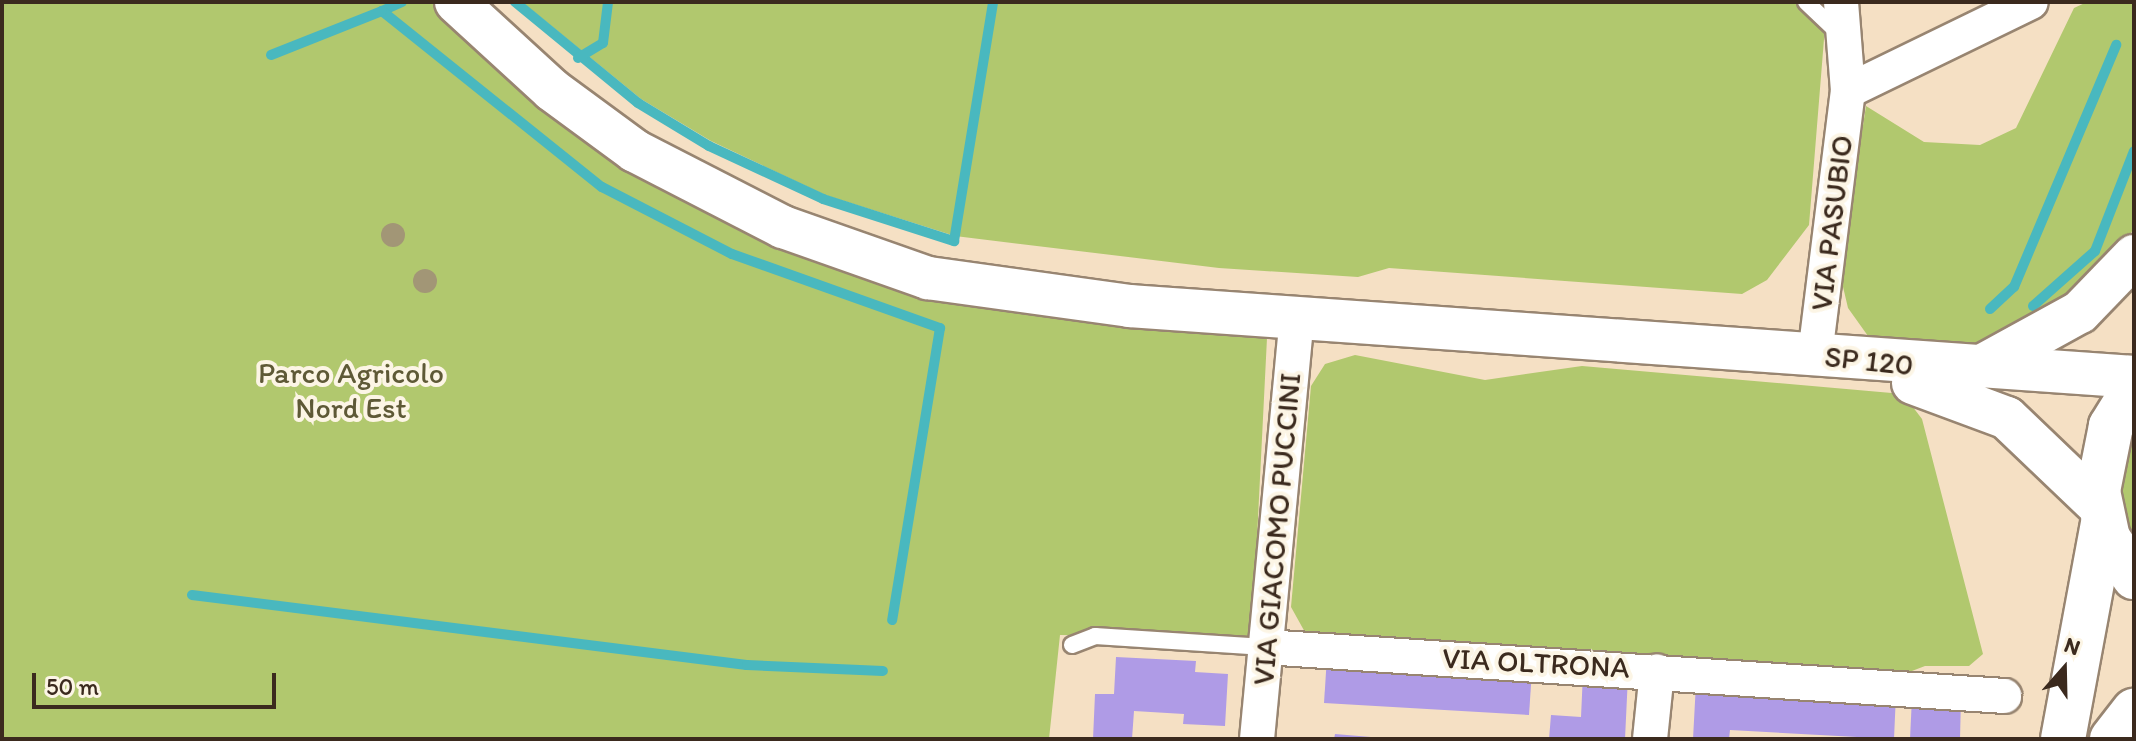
<!DOCTYPE html>
<html>
<head>
<meta charset="utf-8">
<style>
	body { margin:0 }
	#map { position:relative; width:2136px; height:741px; overflow:hidden; background:#f5e0c4; font-family:Itim,sans-serif }
	div>[style] { position:absolute }
	[style*='--x'] { left:calc(var(--x)*1px); top:calc(var(--y)*1px); width:calc(var(--w)*1px); rotate:calc(var(--a)*1deg) }
	.green>* { inset:0; background:#b1c86e }
	.stream>* { height:10px; margin:-5px; padding:0 5px; transform-origin:5px; border-radius:5px; background:#49b8bf }
	.building>* { inset:0; background:#af9be6 }
	.roads { filter:drop-shadow(2px 0 #988571) drop-shadow(-2px 0 #988571) drop-shadow(0 2px #988571) drop-shadow(0 -2px #988571) }
	.service>* { height:16px; margin:-8px; padding:0 8px; transform-origin:8px; border-radius:8px; background:#fff }
	.minor>* { height:34px; margin:-17px; padding:0 17px; transform-origin:17px; border-radius:17px; background:#fff }
	.tertiary>* { height:42px; margin:-21px; padding:0 21px; transform-origin:21px; border-radius:21px; background:#fff }
	.primary>* { height:44px; margin:-22px; padding:0 22px; transform-origin:22px; border-radius:22px; background:#fff }
	.trees>* { width:24px; height:24px; margin:-12px; border-radius:50%; background:#a29676 }
	span { translate:-50% -50%; white-space:nowrap; text-align:center; line-height:1.15; -webkit-text-stroke:8px #fcf5e5; paint-order:stroke }
	.street-label { font-size:30px; color:#3b2a1e }
	.park-label { font-size:30px; color:#5e5936 }
	.frame { position:absolute; inset:0; border:4px solid #3b2a1e; pointer-events:none }
	.north { position:absolute; left:2024px; top:629px; width:80px; height:80px; -webkit-text-stroke:6px #fcf5e5; paint-order:stroke; rotate:20deg; font-size:22px; font-weight:700; line-height:32px; text-align:center; color:#3b2a1e }
	.north::after { content:''; display:block; margin:auto; width:28px; height:36px; background:#3b2a1e; clip-path:polygon(50% 0,100% 100%,50% 72%,0 100%) }
	.scale { position:absolute; left:32px; top:673px; width:244px; height:36px; box-sizing:border-box; border:4px solid #3b2a1e; border-top:0; padding-left:10px; font-size:24px; line-height:28px; white-space:nowrap; color:#3b2a1e; -webkit-text-stroke:6px #fcf5e5; paint-order:stroke }
</style>
</head>
<body>
<div id="map">
	<div class="green">
		<i style="clip-path:polygon(2px 2px,439px 2px,634px 163px,1038px 314px,1267px 338px,1252px 638px,1060px 635px,1049px 739px,2px 739px)"></i>
		<i style="clip-path:polygon(522px 2px,1827px 2px,1809px 225px,1767px 280px,1742px 294px,1389px 268px,1358px 277px,1219px 268px,955px 236px,825px 195px,711px 141px,641px 99px)"></i>
		<i style="clip-path:polygon(2087px 2px,2134px 2px,2134px 228px,2123px 246px,2088px 284px,1999px 337px,1973px 344px,1868px 336px,1848px 308px,1840px 274px,1866px 106px,1924px 142px,1980px 145px,2016px 128px,2074px 8px)"></i>
		<i style="clip-path:polygon(1355px 355px,1485px 380px,1582px 366px,1903px 394px,1922px 419px,1983px 654px,1969px 666px,1925px 666px,1891px 679px,1306px 634px,1291px 607px,1311px 386px,1325px 364px)"></i>
		<i style="clip-path:polygon(2134px 422px,2134px 546px,2118px 491px)"></i>
	</div>
	<div class="stream">
		<i style="--x:402;--y:2;--w:22;--a:156"></i>
		<i style="--x:382;--y:11;--w:282;--a:38.7"></i>
		<i style="--x:602;--y:187;--w:146;--a:27.3"></i>
		<i style="--x:732;--y:254;--w:221;--a:19.6"></i>
		<i style="--x:940;--y:328;--w:296;--a:99.3"></i>
		<i style="--x:515;--y:2;--w:159;--a:39.4"></i>
		<i style="--x:638;--y:103;--w:83;--a:31.2"></i>
		<i style="--x:709;--y:146;--w:126;--a:24.9"></i>
		<i style="--x:823;--y:199;--w:138;--a:17.8"></i>
		<i style="--x:954;--y:241;--w:242;--a:-80.7"></i>
		<i style="--x:271;--y:55;--w:119;--a:-21.6"></i>
		<i style="--x:578;--y:58;--w:29;--a:-31"></i>
		<i style="--x:603;--y:43;--w:41;--a:-83"></i>
		<i style="--x:2033;--y:306;--w:83;--a:-41.6"></i>
		<i style="--x:2095;--y:251;--w:107;--a:-68.7"></i>
		<i style="--x:1990;--y:309;--w:33;--a:-43"></i>
		<i style="--x:2014;--y:287;--w:263;--a:-67.1"></i>
		<i style="--x:192;--y:595;--w:559;--a:7.19"></i>
		<i style="--x:747;--y:665;--w:136;--a:2.5"></i>
	</div>
	<div class="building">
		<i style="clip-path:polygon(1116px 657px,1196px 661px,1195px 672px,1228px 674px,1225px 726px,1183px 724px,1184px 714px,1134px 711px,1132px 739px,1093px 739px,1095px 694px,1114px 694px)"></i>
		<i style="clip-path:polygon(1327px 657px,1532px 670px,1529px 715px,1324px 703px)"></i>
		<i style="clip-path:polygon(1583px 673px,1628px 676px,1625px 739px,1549px 739px,1551px 715px,1581px 717px)"></i>
		<i style="clip-path:polygon(1696px 683px,1896px 694px,1894px 739px,1730px 730px,1729px 739px,1693px 739px)"></i>
		<i style="clip-path:polygon(1912px 697px,1961px 698px,1960px 739px,1910px 739px)"></i>
		<i style="clip-path:polygon(1335px 734px,1371px 737px,1371px 739px,1334px 739px)"></i>
	</div>
	<div class="roads">
		<div class="service">
			<i style="--x:1806;--y:2;--w:50;--a:43.4"></i>
			<i style="--x:1072;--y:645;--w:25;--a:-21"></i>
			<i style="--x:1095;--y:636;--w:170;--a:3.7"></i>
		</div>
		<div class="minor">
			<i style="--x:1848;--y:91;--w:203;--a:-25.9"></i>
			<i style="--x:1815;--y:355;--w:266;--a:-82.9"></i>
			<i style="--x:1848;--y:91;--w:89;--a:-94.5"></i>
			<i style="--x:1265;--y:647;--w:741;--a:3.79"></i>
			<i style="--x:1257;--y:739;--w:422;--a:-84.6"></i>
			<i style="--x:1650;--y:739;--w:68;--a:-84.1"></i>
		</div>
		<div class="tertiary">
			<i style="--x:456;--y:2;--w:130;--a:42.5"></i>
			<i style="--x:552;--y:90;--w:103;--a:36.3"></i>
			<i style="--x:635;--y:151;--w:166;--a:27.2"></i>
			<i style="--x:783;--y:227;--w:154;--a:19.4"></i>
			<i style="--x:928;--y:278;--w:203;--a:7.9"></i>
			<i style="--x:1129;--y:306;--w:1008;--a:4.04"></i>
			<i style="--x:1978;--y:368;--w:116;--a:-28.8"></i>
			<i style="--x:2080;--y:312;--w:78;--a:-46"></i>
			<i style="--x:1913;--y:383;--w:100;--a:20.4"></i>
			<i style="--x:2007;--y:418;--w:129;--a:43.7"></i>
		</div>
		<div class="primary">
			<i style="--x:2134;--y:389;--w:44;--a:121.9"></i>
			<i style="--x:2111;--y:426;--w:66;--a:101.3"></i>
			<i style="--x:2098;--y:491;--w:48;--a:78"></i>
			<i style="--x:2108;--y:538;--w:47;--a:56.3"></i>
			<i style="--x:2063;--y:739;--w:220;--a:-79.5"></i>
			<i style="--x:2112;--y:739;--w:36;--a:-52"></i>
		</div>
	</div>
	<div class="trees">
		<i style="left:393px;top:235px"></i>
		<i style="left:425px;top:281px"></i>
	</div>
	<div class="street-label">
		<span style="left:1832px;top:223px;rotate:-83deg">VIA PASUBIO</span>
		<span style="left:1869px;top:361px;rotate:6deg">SP 120</span>
		<span style="left:1277px;top:529px;rotate:-85deg">VIA GIACOMO PUCCINI</span>
		<span style="left:1536px;top:663px;rotate:3deg">VIA OLTRONA</span>
	</div>
	<div class="park-label">
		<span style="left:351px;top:390px">Parco Agricolo<br>Nord Est</span>
	</div>
	<div class="frame"></div>
	<div class="north">N</div>
	<div class="scale">50 m</div>
</div>
</body>
</html>
